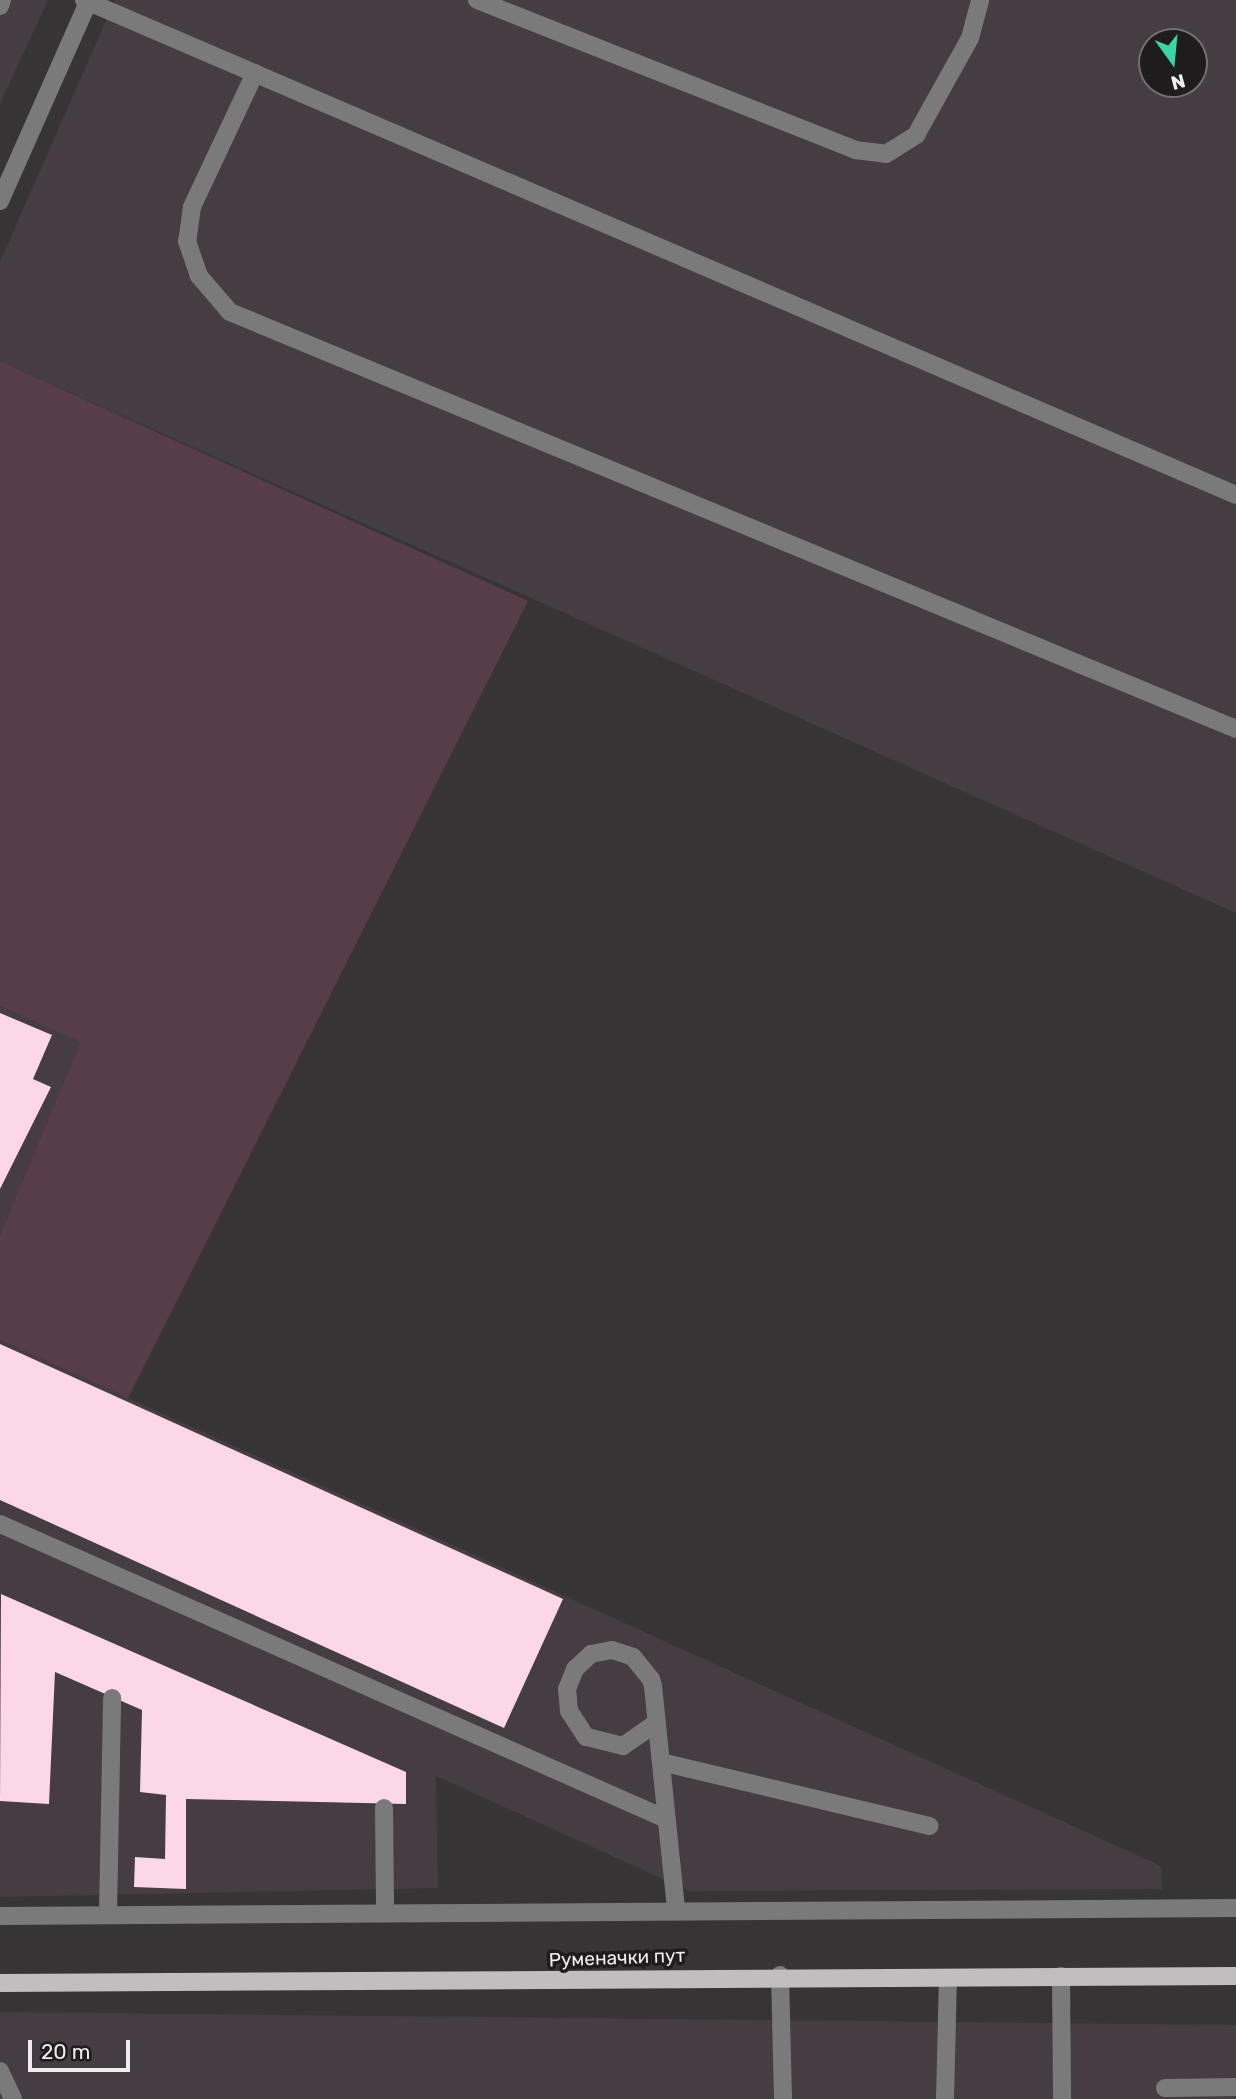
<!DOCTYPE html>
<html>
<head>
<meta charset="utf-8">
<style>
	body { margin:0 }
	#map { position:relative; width:1236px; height:2099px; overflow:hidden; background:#373435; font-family:Rubik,sans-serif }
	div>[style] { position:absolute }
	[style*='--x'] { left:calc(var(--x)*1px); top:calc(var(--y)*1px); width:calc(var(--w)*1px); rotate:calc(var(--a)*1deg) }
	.built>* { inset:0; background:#453d41 }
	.green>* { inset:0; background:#563d48 }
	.building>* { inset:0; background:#fbd7e7 }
	.minor>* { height:18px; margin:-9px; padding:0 9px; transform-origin:9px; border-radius:9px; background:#7b7a7a }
	.major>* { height:18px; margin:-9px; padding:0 9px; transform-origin:9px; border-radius:9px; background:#c1bebf }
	span { translate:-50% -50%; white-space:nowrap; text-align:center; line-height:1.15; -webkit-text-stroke:7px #1e1c1d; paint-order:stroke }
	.street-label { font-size:19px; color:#efedee }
	.north { position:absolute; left:1138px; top:28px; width:70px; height:70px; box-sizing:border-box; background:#1e1c1d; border:2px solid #727071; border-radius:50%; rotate:165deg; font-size:19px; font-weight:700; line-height:28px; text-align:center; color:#efedee }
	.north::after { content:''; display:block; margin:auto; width:24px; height:32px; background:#3ad4a5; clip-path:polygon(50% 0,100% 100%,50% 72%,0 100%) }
	.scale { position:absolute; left:28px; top:2040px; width:102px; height:32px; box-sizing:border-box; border:4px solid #efedee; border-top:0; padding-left:9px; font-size:21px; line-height:24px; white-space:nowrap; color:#efedee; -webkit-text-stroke:5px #1e1c1d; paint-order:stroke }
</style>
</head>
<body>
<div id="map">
	<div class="built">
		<i style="clip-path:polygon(0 0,48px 0,0 104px)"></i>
		<i style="clip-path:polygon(evenodd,115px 0,1236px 0,1236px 913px,0 361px,0 262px,115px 0,1152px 42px,1194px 42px,1194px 84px,1152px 84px,1152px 42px)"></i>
		<i style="clip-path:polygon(0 1006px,82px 1042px,0 1235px)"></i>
		<i style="clip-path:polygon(0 1340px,1161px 1866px,1162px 1889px,689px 1891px,436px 1776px,438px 1888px,0 1897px)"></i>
		<i style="clip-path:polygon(0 2012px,1236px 2025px,1236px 2099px,0 2099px)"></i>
	</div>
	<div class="green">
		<i style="clip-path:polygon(0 361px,528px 601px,128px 1398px,0 1340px,0 1235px,81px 1042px,0 1006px)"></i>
	</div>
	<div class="building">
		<i style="clip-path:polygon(0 1013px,52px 1035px,33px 1079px,51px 1087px,0 1189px)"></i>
		<i style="clip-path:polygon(0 1344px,563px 1599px,504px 1728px,0 1500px)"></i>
		<i style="clip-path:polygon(1px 1594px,406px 1772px,406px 1804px,186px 1799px,186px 1889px,134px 1887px,135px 1857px,165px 1859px,166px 1795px,140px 1792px,142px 1710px,55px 1672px,49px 1804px,0 1801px)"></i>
	</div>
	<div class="minor">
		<i style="--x:84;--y:0;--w:1254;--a:23.25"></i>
		<i style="--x:477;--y:0;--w:407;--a:21.6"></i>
		<i style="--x:855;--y:150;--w:31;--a:7"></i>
		<i style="--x:886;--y:154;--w:36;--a:-32"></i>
		<i style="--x:916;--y:135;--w:111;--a:-60.9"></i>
		<i style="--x:970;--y:38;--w:39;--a:-75"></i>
		<i style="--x:0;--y:6;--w:6;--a:-72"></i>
		<i style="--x:255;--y:73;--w:148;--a:115.2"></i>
		<i style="--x:192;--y:207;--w:34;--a:98"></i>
		<i style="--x:187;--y:241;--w:37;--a:71"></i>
		<i style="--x:199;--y:276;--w:48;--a:49.3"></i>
		<i style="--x:230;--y:312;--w:1089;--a:22.51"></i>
		<i style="--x:0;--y:201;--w:220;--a:-66.1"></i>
		<i style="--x:0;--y:1524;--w:728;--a:23.89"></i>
		<i style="--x:656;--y:1723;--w:40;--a:145.1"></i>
		<i style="--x:623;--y:1746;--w:38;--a:-166"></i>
		<i style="--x:586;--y:1737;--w:31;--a:-123"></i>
		<i style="--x:569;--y:1711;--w:22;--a:-95"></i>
		<i style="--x:567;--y:1689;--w:22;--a:-68"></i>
		<i style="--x:575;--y:1669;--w:22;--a:-43"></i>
		<i style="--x:591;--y:1654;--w:21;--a:-11"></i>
		<i style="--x:612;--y:1650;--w:22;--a:18"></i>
		<i style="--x:633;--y:1657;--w:28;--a:51"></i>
		<i style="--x:651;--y:1679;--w:7;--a:74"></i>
		<i style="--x:653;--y:1686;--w:224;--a:84.1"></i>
		<i style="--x:661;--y:1762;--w:276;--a:13.4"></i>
		<i style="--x:384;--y:1808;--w:103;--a:89.4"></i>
		<i style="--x:108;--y:1913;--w:215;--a:-88.9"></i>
		<i style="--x:0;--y:1916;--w:1236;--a:-0.37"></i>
		<i style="--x:780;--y:1975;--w:124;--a:88.6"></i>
		<i style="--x:1061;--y:1976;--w:123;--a:89.5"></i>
		<i style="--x:0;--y:2071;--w:31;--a:65"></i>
		<i style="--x:1165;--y:2088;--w:71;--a:-0.8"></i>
		<i style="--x:945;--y:2099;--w:121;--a:-88.6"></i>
	</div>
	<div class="major">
		<i style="--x:0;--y:1983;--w:1236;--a:-0.32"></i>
	</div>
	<div class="street-label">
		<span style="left:617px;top:1958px;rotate:-2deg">Руменачки пут</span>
	</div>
	<div class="north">N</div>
	<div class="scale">20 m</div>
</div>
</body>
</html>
